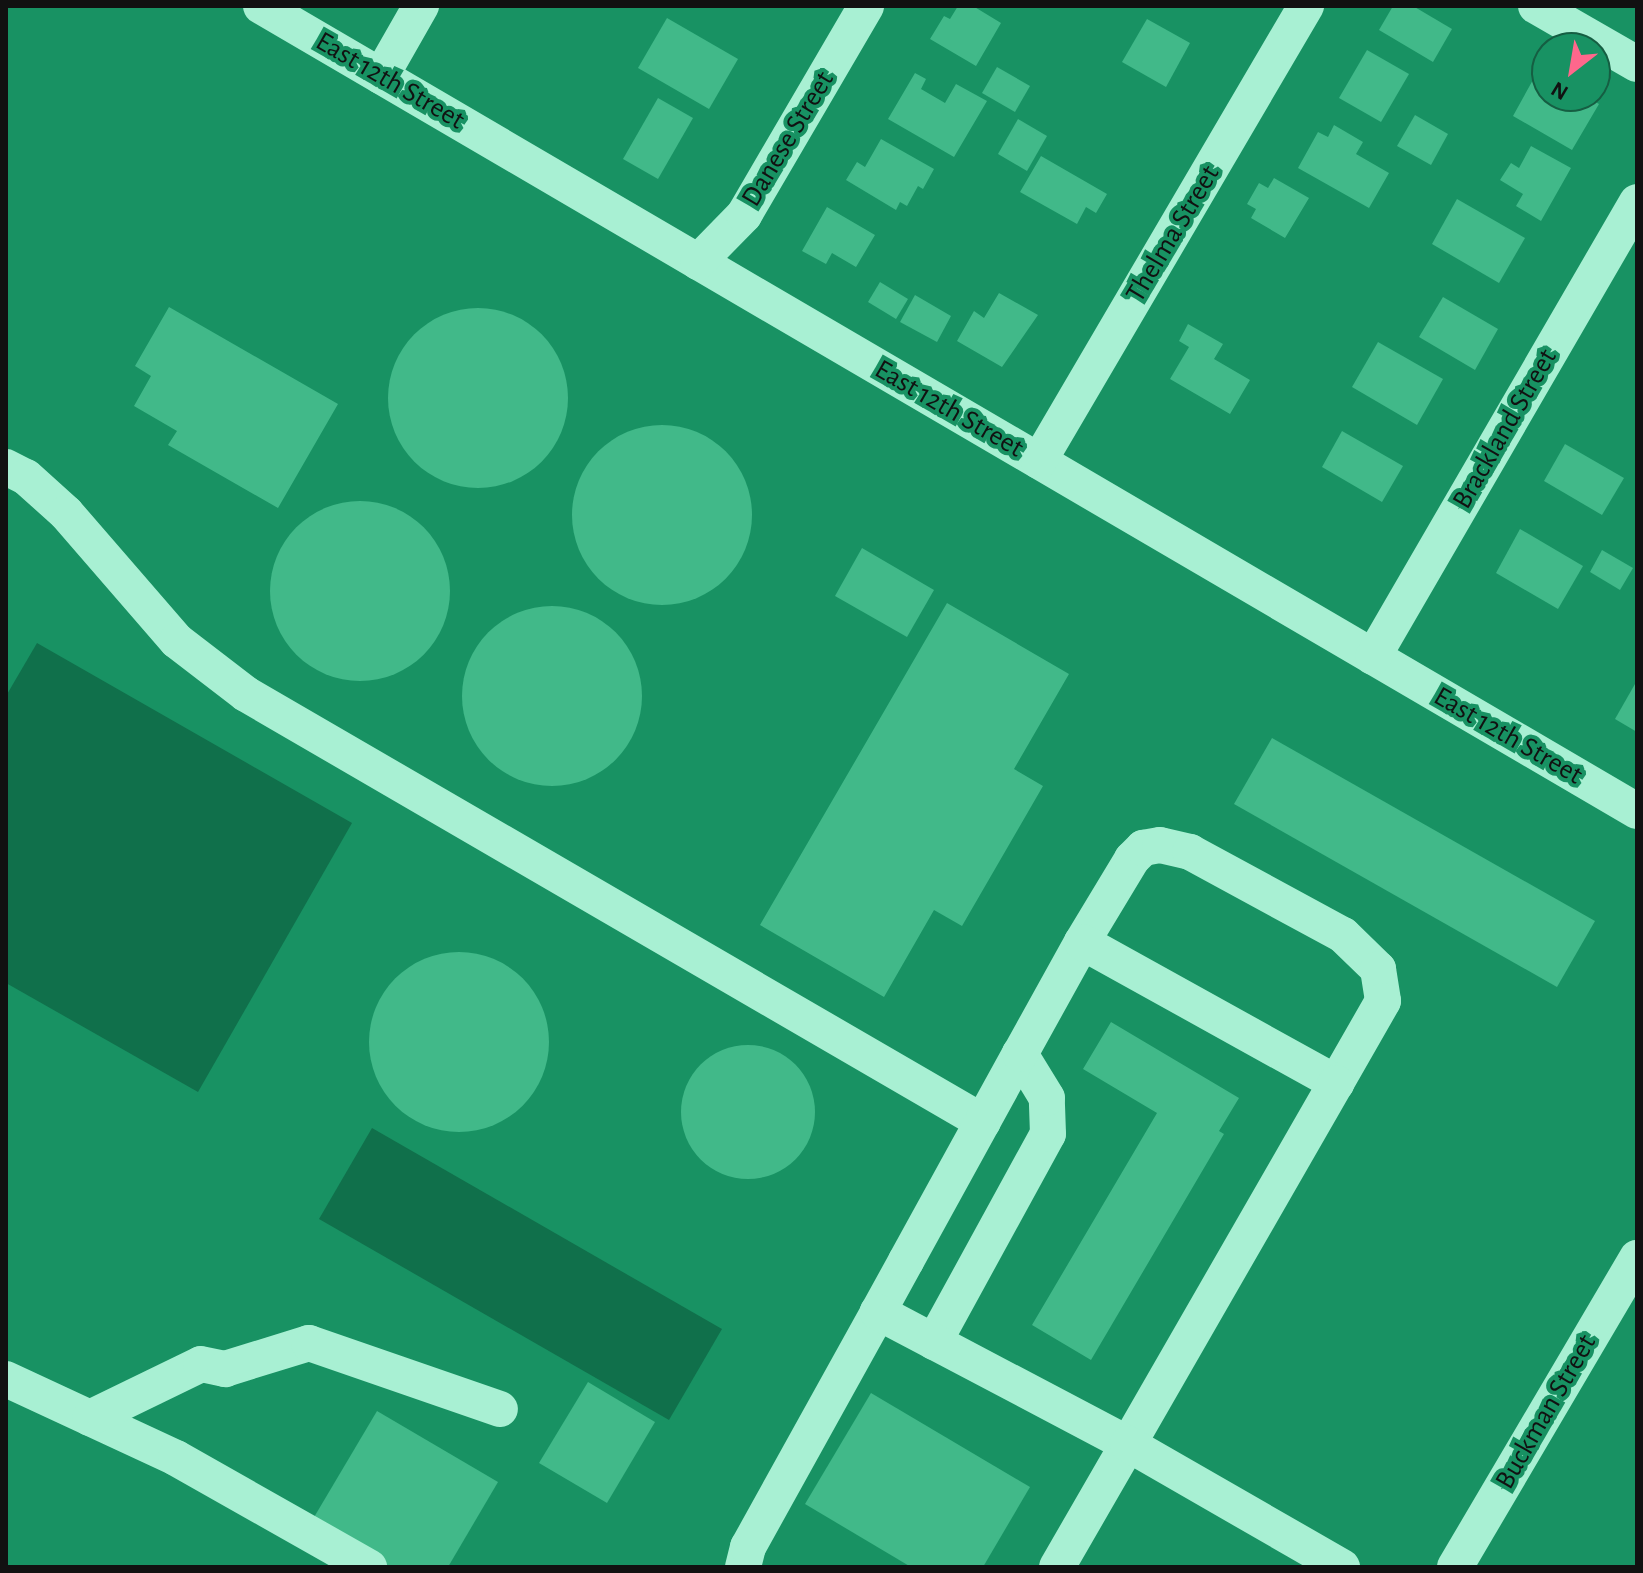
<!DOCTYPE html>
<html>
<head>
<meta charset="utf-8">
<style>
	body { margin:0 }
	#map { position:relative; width:1643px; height:1573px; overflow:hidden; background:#189263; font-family:"Alegreya Sans",sans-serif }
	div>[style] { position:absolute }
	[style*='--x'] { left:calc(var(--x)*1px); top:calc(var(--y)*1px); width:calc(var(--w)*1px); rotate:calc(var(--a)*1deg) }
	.water>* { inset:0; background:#10704b }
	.building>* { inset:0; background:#41b989 }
	.round { border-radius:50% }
	.minor>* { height:36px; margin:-18px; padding:0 18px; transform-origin:18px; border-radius:18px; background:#a8f0d3 }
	span { translate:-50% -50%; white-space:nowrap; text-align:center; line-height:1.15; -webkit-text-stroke:8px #189263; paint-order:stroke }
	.street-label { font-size:28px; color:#111 }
	.frame { position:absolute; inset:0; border:8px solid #111; pointer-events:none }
	.north { position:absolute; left:1531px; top:32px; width:80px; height:80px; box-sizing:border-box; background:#189263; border:2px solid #155e42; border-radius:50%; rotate:211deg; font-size:22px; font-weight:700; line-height:32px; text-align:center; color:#111 }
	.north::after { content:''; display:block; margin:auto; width:28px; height:36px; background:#ff678c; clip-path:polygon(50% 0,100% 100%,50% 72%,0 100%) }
</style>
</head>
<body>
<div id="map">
	<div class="water">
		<i style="clip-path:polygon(37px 643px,352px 823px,198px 1092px,6px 983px,6px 696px)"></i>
		<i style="clip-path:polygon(372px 1128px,722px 1329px,669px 1420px,319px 1219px)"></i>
	</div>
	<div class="building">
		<i style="clip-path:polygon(958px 6px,973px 6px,1001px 23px,976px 66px,930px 39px,944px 16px,950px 19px)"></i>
		<i style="clip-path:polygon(1393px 6px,1413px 6px,1452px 29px,1433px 62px,1379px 30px)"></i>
		<i style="clip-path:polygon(667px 18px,738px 59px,709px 109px,638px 68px)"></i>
		<i style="clip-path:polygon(1147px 19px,1190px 43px,1166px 87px,1122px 62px)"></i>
		<i style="clip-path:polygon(1367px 50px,1409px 74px,1381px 122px,1339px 98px)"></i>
		<i style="clip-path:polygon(997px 67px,1030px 86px,1015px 112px,982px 93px)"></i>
		<i style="clip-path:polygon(1539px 69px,1547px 74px,1547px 96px,1585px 96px,1599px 104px,1572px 150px,1513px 116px)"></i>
		<i style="clip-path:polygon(915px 73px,926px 79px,921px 89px,945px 103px,956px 84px,987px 101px,954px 157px,888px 119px)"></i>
		<i style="clip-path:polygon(658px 98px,693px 118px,658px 179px,623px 159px)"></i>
		<i style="clip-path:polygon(1415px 115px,1448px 134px,1431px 165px,1397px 146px)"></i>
		<i style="clip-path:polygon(1018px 119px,1047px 136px,1027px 171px,998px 154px)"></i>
		<i style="clip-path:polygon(1334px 125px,1363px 142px,1356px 154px,1389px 173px,1369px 208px,1298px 168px,1318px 132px,1328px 137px)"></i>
		<i style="clip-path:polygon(881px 139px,934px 169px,923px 189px,918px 186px,907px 206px,900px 202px,896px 210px,846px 180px,857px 162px,865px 167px)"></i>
		<i style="clip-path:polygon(1531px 146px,1571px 168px,1541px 221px,1516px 206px,1523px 194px,1500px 180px,1511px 163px,1519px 168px)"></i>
		<i style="clip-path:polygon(1041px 156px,1107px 194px,1096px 213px,1086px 207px,1077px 224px,1020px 192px)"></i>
		<i style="clip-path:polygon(1274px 178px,1309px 198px,1285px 238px,1251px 218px,1256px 209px,1247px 204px,1259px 183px,1268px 188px)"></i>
		<i style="clip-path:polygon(1457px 199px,1525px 238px,1499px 283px,1432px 244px)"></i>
		<i style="clip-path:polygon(827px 207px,875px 235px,856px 267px,832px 253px,826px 264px,802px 251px)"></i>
		<i style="clip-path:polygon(880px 282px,908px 299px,896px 319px,868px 302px)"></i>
		<i style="clip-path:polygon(999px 293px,1038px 315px,1002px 367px,957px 341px,974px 311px,984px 318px)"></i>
		<i style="clip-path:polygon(915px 295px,951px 316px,937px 342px,900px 322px)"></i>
		<i style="clip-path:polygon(1443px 297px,1498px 329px,1475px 370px,1419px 337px)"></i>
		<i style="clip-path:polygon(169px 307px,338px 404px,278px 508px,168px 445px,177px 431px,134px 406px,151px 376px,135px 366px)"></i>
		<i class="round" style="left:388px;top:308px;width:180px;height:180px"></i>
		<i style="clip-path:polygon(1188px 324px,1223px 344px,1214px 359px,1250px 380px,1230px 414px,1170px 379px,1189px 347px,1179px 341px)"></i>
		<i style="clip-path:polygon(1378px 342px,1443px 379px,1417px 425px,1352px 387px)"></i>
		<i class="round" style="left:572px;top:425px;width:180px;height:180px"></i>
		<i style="clip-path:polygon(1342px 431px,1403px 466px,1382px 502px,1322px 467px)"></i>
		<i style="clip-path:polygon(1565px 444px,1624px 478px,1602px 515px,1544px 481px)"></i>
		<i class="round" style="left:270px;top:501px;width:180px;height:180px"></i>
		<i style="clip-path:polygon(1520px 529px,1583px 566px,1558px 609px,1496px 573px)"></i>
		<i style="clip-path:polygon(862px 548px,934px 590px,907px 637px,835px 596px)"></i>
		<i style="clip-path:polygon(1602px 550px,1633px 568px,1620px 590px,1590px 572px)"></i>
		<i style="clip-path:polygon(947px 603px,1069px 674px,1014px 769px,1043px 786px,962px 926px,934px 910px,884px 997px,760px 925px)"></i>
		<i class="round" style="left:462px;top:606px;width:180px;height:180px"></i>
		<i style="clip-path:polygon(1635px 684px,1637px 686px,1637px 732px,1615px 719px)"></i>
		<i style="clip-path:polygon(1272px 738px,1595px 921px,1557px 987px,1234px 804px)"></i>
		<i class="round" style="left:369px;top:952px;width:180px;height:180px"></i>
		<i style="clip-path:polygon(1111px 1022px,1239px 1098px,1219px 1131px,1224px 1134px,1091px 1360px,1032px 1325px,1157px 1113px,1083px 1069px)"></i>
		<i class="round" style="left:681px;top:1045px;width:134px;height:134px"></i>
		<i style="clip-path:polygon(588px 1382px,655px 1422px,607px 1503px,539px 1463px)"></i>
		<i style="clip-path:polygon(871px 1393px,1030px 1487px,983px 1567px,911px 1567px,805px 1504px)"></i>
		<i style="clip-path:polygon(377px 1411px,498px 1482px,448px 1567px,382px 1567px,310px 1524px)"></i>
	</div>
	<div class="minor">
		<i style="--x:261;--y:6;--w:1594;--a:30.33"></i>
		<i style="--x:1536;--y:6;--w:116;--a:29.9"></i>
		<i style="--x:381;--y:76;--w:81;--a:-60.3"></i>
		<i style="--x:698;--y:262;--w:66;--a:-45.6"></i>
		<i style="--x:744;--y:215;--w:242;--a:-59.7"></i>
		<i style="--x:1039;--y:461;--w:528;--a:-59.6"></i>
		<i style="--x:6;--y:467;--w:22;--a:27"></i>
		<i style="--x:26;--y:477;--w:54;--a:42"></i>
		<i style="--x:66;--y:513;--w:169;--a:49.1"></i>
		<i style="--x:177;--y:641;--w:87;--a:37.5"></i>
		<i style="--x:246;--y:694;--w:852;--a:30.15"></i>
		<i style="--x:1373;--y:657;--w:526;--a:-59.88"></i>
		<i style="--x:1082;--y:942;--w:97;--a:-58.9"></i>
		<i style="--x:1132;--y:859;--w:16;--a:-45"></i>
		<i style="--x:1143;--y:848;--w:17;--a:-10"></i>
		<i style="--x:1160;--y:845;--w:31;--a:13"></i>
		<i style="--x:1190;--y:852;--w:174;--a:28.5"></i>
		<i style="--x:1343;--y:935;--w:49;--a:44.2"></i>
		<i style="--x:1378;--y:969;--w:32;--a:81"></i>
		<i style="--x:1383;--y:1001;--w:95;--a:119.8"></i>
		<i style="--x:934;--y:1342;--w:237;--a:-61.3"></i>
		<i style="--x:1048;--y:1134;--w:36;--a:-92"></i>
		<i style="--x:1047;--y:1098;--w:52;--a:-121.5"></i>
		<i style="--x:6;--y:1379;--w:187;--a:24.9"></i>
		<i style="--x:176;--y:1458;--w:222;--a:29.5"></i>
		<i style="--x:90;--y:1418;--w:123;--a:-25.9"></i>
		<i style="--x:201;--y:1364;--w:25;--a:12"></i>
		<i style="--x:225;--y:1369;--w:88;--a:-17.2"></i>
		<i style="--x:309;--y:1343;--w:202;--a:19.1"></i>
		<i style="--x:743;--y:1567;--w:21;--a:-76"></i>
		<i style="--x:748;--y:1547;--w:269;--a:-61"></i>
		<i style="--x:878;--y:1312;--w:58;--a:-61.2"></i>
		<i style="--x:906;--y:1261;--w:236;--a:-61.2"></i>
		<i style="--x:1020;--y:1054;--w:128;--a:-61"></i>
		<i style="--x:1082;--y:942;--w:291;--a:29"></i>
		<i style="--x:1336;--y:1083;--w:417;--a:119.9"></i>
		<i style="--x:1128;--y:1444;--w:283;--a:-152.2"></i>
		<i style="--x:1057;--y:1567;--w:142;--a:-60"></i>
		<i style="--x:1128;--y:1444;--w:247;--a:29.9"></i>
		<i style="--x:1455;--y:1567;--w:359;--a:-59.5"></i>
	</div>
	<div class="street-label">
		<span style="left:390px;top:81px;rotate:30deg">East 12th Street</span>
		<span style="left:788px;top:139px;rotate:-59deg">Danese Street</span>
		<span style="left:1173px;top:234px;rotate:-59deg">Thelma Street</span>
		<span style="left:949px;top:409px;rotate:30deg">East 12th Street</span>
		<span style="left:1505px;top:429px;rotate:-60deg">Brackland Street</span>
		<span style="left:1508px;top:736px;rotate:30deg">East 12th Street</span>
		<span style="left:1546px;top:1412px;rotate:-60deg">Buckman Street</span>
	</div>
	<div class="frame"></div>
	<div class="north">N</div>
</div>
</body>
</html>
